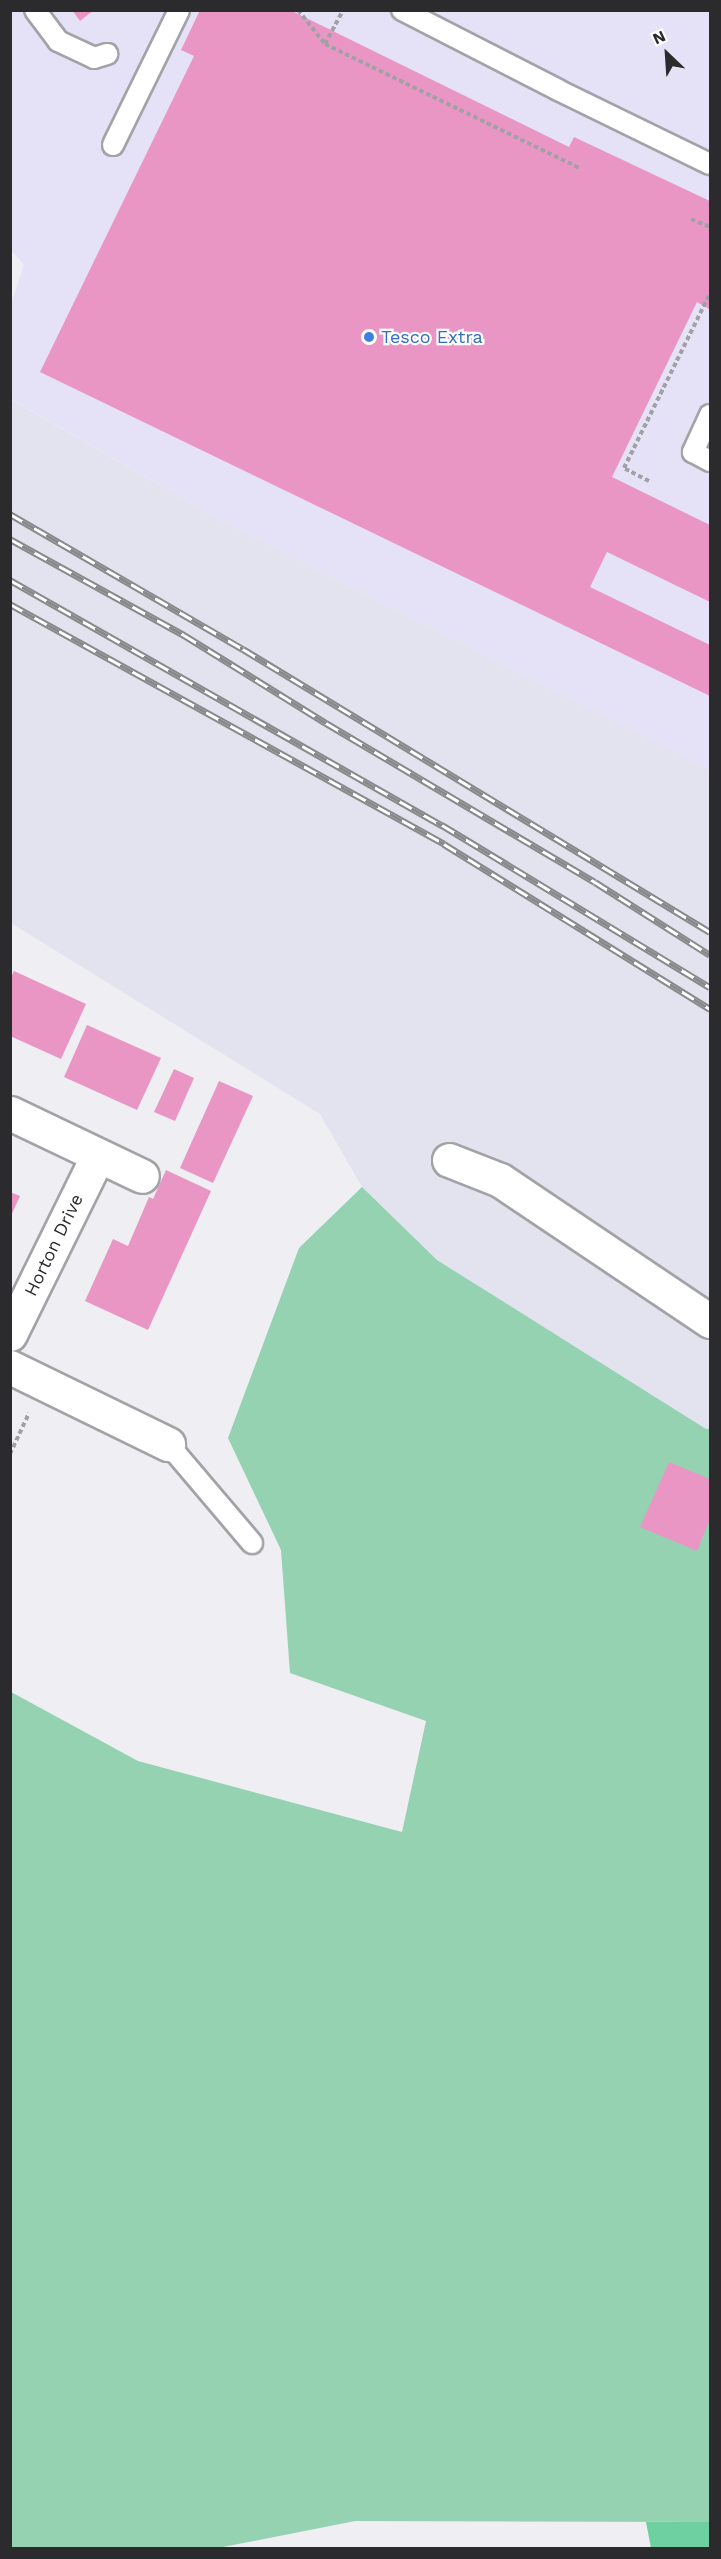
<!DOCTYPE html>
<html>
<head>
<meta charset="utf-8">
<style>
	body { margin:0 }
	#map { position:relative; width:721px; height:2559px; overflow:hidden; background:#eeeef3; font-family:"Work Sans",sans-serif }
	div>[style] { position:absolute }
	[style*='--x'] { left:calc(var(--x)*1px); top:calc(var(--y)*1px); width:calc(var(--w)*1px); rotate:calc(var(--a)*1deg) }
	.commercial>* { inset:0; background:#e5e2f8 }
	.built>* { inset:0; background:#e3e2ef }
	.green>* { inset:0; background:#94d2b1 }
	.forest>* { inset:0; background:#6ed0a0 }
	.building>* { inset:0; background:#ea96c5 }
	.path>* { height:4px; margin-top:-2px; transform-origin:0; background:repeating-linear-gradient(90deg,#a1a1a5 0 4.5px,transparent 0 7.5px) }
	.roads { filter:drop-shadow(2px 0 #a2a2a7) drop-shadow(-2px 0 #a2a2a7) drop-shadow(0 2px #a2a2a7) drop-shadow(0 -2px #a2a2a7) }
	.service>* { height:20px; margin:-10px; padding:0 10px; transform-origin:10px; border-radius:10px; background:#fff }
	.minor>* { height:33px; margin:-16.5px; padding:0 16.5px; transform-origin:16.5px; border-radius:16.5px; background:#fff }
	.rail>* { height:7px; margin-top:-3.5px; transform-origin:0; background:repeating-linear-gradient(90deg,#fff 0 14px,#89898c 0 28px); box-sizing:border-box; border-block:2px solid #89898c }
	.dots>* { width:16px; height:16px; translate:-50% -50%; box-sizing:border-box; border:3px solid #fff; border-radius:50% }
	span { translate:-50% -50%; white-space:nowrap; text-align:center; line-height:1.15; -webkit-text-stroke:4.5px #fff; paint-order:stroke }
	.shop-label { font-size:18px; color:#366cbe }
	.left { translate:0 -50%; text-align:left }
	.street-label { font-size:18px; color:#2b2b2d }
	.frame { position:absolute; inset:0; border:12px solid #2b2b2d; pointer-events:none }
	.north { position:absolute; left:637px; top:24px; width:60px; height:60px; -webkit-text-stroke:4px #fff; paint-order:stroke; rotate:335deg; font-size:16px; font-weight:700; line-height:24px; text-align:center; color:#2b2b2d }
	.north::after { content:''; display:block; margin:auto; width:21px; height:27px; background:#2b2b2d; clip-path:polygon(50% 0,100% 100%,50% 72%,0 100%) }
</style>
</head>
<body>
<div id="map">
	<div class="commercial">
		<i style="clip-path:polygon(11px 11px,710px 11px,710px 770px,220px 520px,11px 399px,11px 304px,24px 265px,11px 250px)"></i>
	</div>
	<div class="built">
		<i style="clip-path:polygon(10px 399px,220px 520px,710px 770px,710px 1428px,706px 1429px,437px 1260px,362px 1187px,320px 1114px,11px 923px)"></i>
	</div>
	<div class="green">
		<i style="clip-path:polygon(362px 1187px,437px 1260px,706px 1429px,710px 1428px,710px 2522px,355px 2521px,218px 2548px,11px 2548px,11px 1692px,138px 1761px,402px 1832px,426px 1721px,290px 1673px,281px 1550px,228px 1438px,299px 1248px)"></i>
	</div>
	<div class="forest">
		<i style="clip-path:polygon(646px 2522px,710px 2522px,710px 2548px,651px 2548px)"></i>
	</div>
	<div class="building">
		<i style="clip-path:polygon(72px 10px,94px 10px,80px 21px)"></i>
		<i style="clip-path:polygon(200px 10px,290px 10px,569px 147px,574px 137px,710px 201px,710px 306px,709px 309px,697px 302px,612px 477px,710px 525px,710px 602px,607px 552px,590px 587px,710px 645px,710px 696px,40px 372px,194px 56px,181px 50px)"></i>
		<i style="clip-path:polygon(14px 971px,86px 1004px,61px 1059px,10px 1036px,10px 979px)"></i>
		<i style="clip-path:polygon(87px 1025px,161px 1058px,137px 1110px,64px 1077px)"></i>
		<i style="clip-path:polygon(174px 1069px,194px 1078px,175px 1121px,154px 1112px)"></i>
		<i style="clip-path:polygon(219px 1081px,253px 1096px,213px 1183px,180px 1168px)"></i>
		<i style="clip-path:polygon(166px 1170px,211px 1191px,148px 1330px,85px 1301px,113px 1239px,128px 1246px,149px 1197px,153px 1199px)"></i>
		<i style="clip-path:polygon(10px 1192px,20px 1196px,10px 1218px)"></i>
		<i style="clip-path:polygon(669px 1462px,710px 1479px,710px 1519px,697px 1551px,640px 1527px)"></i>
	</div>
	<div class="path">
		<i style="--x:298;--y:10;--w:43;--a:51.5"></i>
		<i style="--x:325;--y:44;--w:283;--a:26"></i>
		<i style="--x:325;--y:44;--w:38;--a:-62"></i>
		<i style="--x:691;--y:219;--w:21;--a:23"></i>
		<i style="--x:649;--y:481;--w:28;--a:-153"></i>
		<i style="--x:624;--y:468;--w:195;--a:-63.8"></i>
		<i style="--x:10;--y:1454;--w:45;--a:-65.1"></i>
	</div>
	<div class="roads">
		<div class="service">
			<i style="--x:35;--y:10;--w:39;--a:53"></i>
			<i style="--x:58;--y:41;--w:40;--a:25"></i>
			<i style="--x:94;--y:58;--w:14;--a:-17"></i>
			<i style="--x:402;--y:10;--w:175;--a:27.1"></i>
			<i style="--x:558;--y:90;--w:169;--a:26"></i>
			<i style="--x:113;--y:145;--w:150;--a:-63.9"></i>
			<i style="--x:710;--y:415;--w:41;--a:114.7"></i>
			<i style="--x:693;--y:452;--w:19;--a:28"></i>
			<i style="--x:168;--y:1444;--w:130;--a:49.7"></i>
		</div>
		<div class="minor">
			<i style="--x:10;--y:1113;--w:146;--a:25.5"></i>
			<i style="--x:449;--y:1160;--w:55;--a:21.4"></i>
			<i style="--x:500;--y:1180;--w:253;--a:33.9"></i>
			<i style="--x:10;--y:1334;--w:199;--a:-63.8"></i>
			<i style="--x:10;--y:1367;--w:176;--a:26"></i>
		</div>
	</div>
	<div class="rail">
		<i style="--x:10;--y:514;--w:269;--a:30.1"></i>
		<i style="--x:243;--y:649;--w:546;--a:31.22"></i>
		<i style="--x:10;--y:539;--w:199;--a:28.9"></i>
		<i style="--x:184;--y:635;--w:167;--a:31.8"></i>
		<i style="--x:326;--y:723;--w:312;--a:30.6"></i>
		<i style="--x:595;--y:882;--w:136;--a:32.4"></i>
		<i style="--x:10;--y:580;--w:497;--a:29.6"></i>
		<i style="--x:442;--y:825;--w:313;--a:31.2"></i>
		<i style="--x:10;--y:604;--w:496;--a:28.9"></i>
		<i style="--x:444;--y:844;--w:313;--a:31.8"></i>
	</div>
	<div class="dots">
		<i style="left:369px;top:337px;background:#3f7fe0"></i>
	</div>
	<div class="shop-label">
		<span class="left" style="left:381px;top:337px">Tesco Extra</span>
	</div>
	<div class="street-label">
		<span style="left:54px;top:1245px;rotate:-64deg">Horton Drive</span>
	</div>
	<div class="frame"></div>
	<div class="north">N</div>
</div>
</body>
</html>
